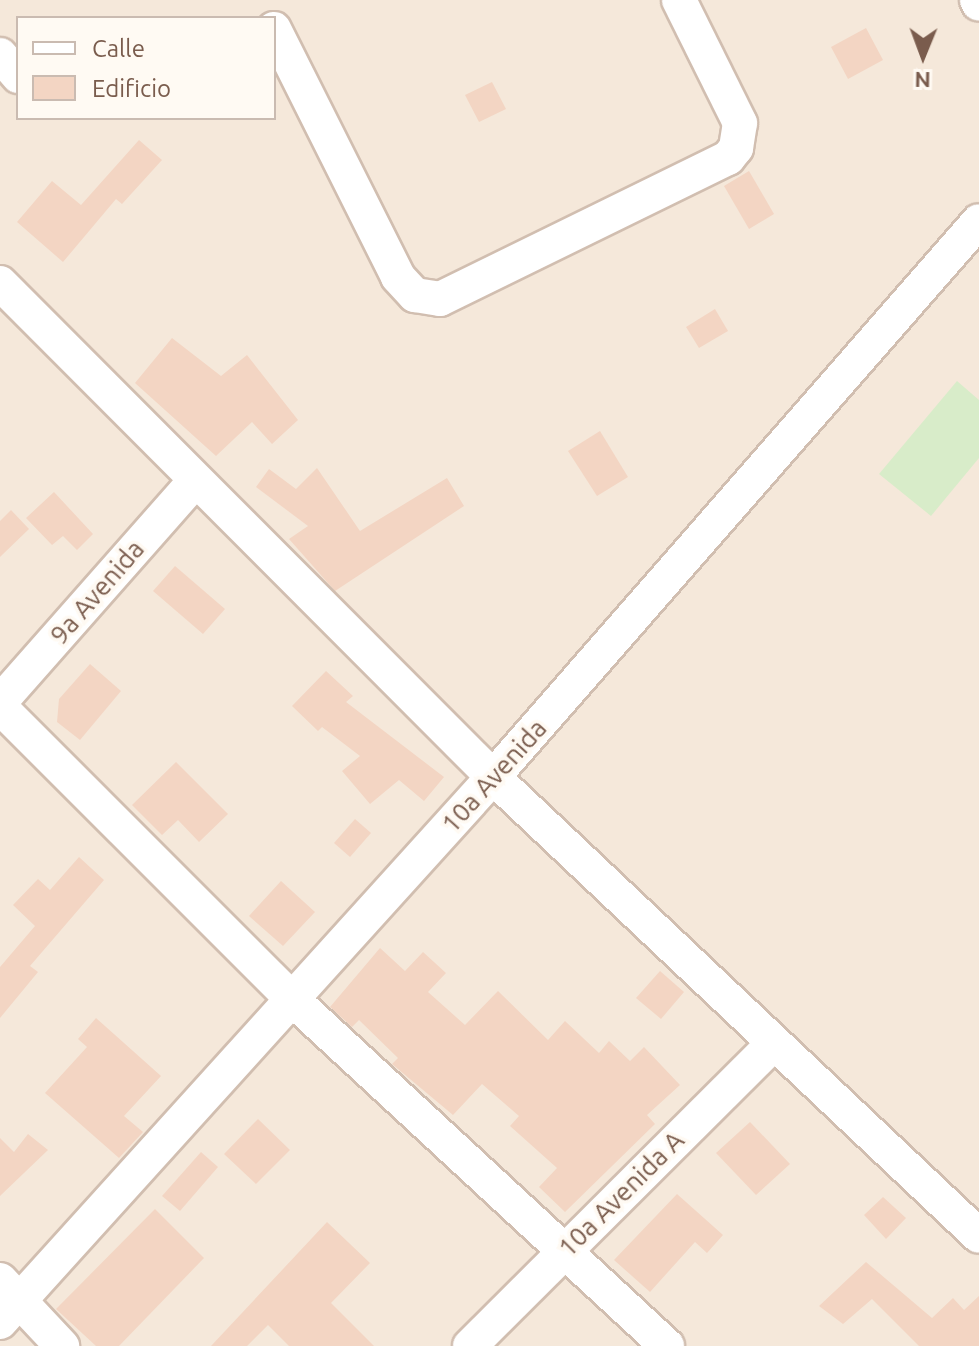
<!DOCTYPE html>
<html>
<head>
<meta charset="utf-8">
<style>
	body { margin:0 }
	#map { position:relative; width:979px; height:1346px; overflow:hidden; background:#fdf6ec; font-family:Ubuntu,sans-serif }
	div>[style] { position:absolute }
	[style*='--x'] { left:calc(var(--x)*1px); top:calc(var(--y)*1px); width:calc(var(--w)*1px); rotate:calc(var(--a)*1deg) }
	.residential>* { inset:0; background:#f5e8da }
	.green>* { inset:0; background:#d8ecc9 }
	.building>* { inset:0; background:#f3d5c3 }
	.roads { filter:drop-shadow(2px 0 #d1beb0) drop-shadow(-2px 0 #d1beb0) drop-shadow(0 2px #d1beb0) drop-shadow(0 -2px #d1beb0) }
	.minor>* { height:34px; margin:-17px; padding:0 17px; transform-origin:17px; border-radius:17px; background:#fff }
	span { translate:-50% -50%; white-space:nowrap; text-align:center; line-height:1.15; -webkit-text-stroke:7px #fffaf3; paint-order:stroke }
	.street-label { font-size:26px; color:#7a5c4d }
	.legend { position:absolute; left:16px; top:16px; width:260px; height:104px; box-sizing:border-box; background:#fffaf3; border:2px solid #cabbb1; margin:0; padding:10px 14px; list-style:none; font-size:24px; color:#7a5c4d }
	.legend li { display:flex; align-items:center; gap:16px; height:40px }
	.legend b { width:40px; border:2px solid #cabbb1 }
	.north { position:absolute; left:883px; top:16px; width:80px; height:80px; -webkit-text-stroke:6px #fffaf3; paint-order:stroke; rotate:181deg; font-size:22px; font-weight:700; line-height:32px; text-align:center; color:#7a5c4d }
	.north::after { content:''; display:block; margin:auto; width:28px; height:36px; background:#7a5c4d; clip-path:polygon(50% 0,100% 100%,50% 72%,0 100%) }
</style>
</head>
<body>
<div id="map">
	<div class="residential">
		<i style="clip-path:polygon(evenodd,0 0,979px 0,979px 1346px,0 1346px,0 0,18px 18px,274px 18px,274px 118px,18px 118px,18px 18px)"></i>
	</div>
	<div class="green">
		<i style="clip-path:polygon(957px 381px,979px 400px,979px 458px,931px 516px,879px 474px)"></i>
	</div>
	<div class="building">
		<i style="clip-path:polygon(866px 28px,883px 60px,848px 79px,831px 47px)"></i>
		<i style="clip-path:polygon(492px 82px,506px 109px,479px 122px,465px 95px)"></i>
		<i style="clip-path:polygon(139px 140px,162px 160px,122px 204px,116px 199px,63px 262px,17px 222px,52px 181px,81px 205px)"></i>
		<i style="clip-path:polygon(749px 171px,774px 214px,749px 229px,724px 186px)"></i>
		<i style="clip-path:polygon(715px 309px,728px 331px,699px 348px,686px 327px)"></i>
		<i style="clip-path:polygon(172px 338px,221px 376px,247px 355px,298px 420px,272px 444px,252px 422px,216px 456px,135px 383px)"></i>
		<i style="clip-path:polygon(600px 431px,628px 477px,597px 496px,568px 451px)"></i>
		<i style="clip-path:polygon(317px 468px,360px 531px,447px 478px,464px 506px,335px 591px,289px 539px,308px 526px,256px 487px,269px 469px,296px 489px)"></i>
		<i style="clip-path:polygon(54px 492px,93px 534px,77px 550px,63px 536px,52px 545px,26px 518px)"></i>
		<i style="clip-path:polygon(11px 510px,29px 529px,0 557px,0 521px)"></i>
		<i style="clip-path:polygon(175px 566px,225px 609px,203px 634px,153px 591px)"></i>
		<i style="clip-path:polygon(90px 664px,121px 691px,80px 740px,57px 722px,59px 699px)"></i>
		<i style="clip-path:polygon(326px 671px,353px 696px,346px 702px,444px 777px,424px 801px,399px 780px,370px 804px,342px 771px,360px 756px,322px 727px,318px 731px,292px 706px)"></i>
		<i style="clip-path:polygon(176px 762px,228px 814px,199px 842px,178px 820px,162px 835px,132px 805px)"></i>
		<i style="clip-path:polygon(355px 819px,371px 833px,350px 857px,334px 843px)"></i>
		<i style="clip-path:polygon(79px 857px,104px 880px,30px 966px,38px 972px,0 1018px,0 967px,35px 926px,13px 905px,38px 879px,50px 890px)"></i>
		<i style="clip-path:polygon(281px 881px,315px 912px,283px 946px,249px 916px)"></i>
		<i style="clip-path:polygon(380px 948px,405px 971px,423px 952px,446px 973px,428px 992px,465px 1025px,498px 991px,548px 1040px,565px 1021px,599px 1053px,609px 1041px,630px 1061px,644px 1047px,680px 1085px,647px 1115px,655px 1124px,565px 1212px,539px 1187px,557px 1168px,510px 1126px,519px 1116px,482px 1084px,453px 1115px,392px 1064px,398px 1058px,359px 1020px,352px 1027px,330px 1007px)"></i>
		<i style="clip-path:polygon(660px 971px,684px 992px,661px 1019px,636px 998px)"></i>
		<i style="clip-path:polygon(96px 1018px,161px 1076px,124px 1116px,143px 1132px,119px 1158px,45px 1093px,87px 1047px,78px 1039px)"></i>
		<i style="clip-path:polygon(258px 1119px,290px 1150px,256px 1184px,224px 1154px)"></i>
		<i style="clip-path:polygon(750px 1122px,790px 1164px,756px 1195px,716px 1153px)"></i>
		<i style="clip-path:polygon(28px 1134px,48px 1150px,0 1196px,0 1138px,14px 1152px)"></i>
		<i style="clip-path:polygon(201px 1152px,218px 1167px,180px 1211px,162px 1196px)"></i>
		<i style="clip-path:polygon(677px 1194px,723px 1235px,707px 1253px,695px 1242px,650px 1292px,614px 1260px)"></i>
		<i style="clip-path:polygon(883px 1197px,906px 1218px,886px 1239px,864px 1215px)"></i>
		<i style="clip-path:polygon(155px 1209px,204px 1258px,119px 1346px,96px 1346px,56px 1309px)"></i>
		<i style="clip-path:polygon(327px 1222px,370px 1263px,331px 1303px,374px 1346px,289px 1346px,268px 1325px,247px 1346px,211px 1346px)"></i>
		<i style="clip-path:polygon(866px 1262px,932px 1318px,953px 1298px,964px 1310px,979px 1296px,979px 1346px,919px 1346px,872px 1299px,843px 1324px,819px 1306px)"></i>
	</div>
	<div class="roads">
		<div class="minor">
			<i style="--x:977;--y:0;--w:4;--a:63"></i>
			<i style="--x:274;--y:29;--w:277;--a:63.4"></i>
			<i style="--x:398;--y:277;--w:25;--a:47"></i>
			<i style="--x:415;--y:295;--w:25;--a:9"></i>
			<i style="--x:440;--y:299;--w:321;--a:-26.1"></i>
			<i style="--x:728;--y:158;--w:13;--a:-51"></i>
			<i style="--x:736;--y:148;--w:25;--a:-81"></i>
			<i style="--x:740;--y:123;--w:137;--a:-116.4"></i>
			<i style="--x:0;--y:55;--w:28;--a:49"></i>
			<i style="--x:0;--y:283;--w:698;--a:45.06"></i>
			<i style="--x:493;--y:777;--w:668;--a:43.36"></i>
			<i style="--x:0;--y:702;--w:293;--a:-48.6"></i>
			<i style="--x:0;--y:707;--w:413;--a:45"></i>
			<i style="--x:292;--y:999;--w:511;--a:42.78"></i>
			<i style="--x:0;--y:1280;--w:91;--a:46.8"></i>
			<i style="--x:0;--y:1322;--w:735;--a:-47.87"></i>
			<i style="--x:493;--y:777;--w:738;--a:-48.84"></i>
			<i style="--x:470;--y:1346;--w:428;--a:-44.9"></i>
		</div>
	</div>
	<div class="street-label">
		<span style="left:97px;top:592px;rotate:-49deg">9a Avenida</span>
		<span style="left:494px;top:776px;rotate:-48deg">10a Avenida</span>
		<span style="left:621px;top:1194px;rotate:-45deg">10a Avenida A</span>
	</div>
	<ul class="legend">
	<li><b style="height:10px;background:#fff"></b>Calle</li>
	<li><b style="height:22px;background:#f3d5c3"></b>Edificio</li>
	</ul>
	<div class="north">N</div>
</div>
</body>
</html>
